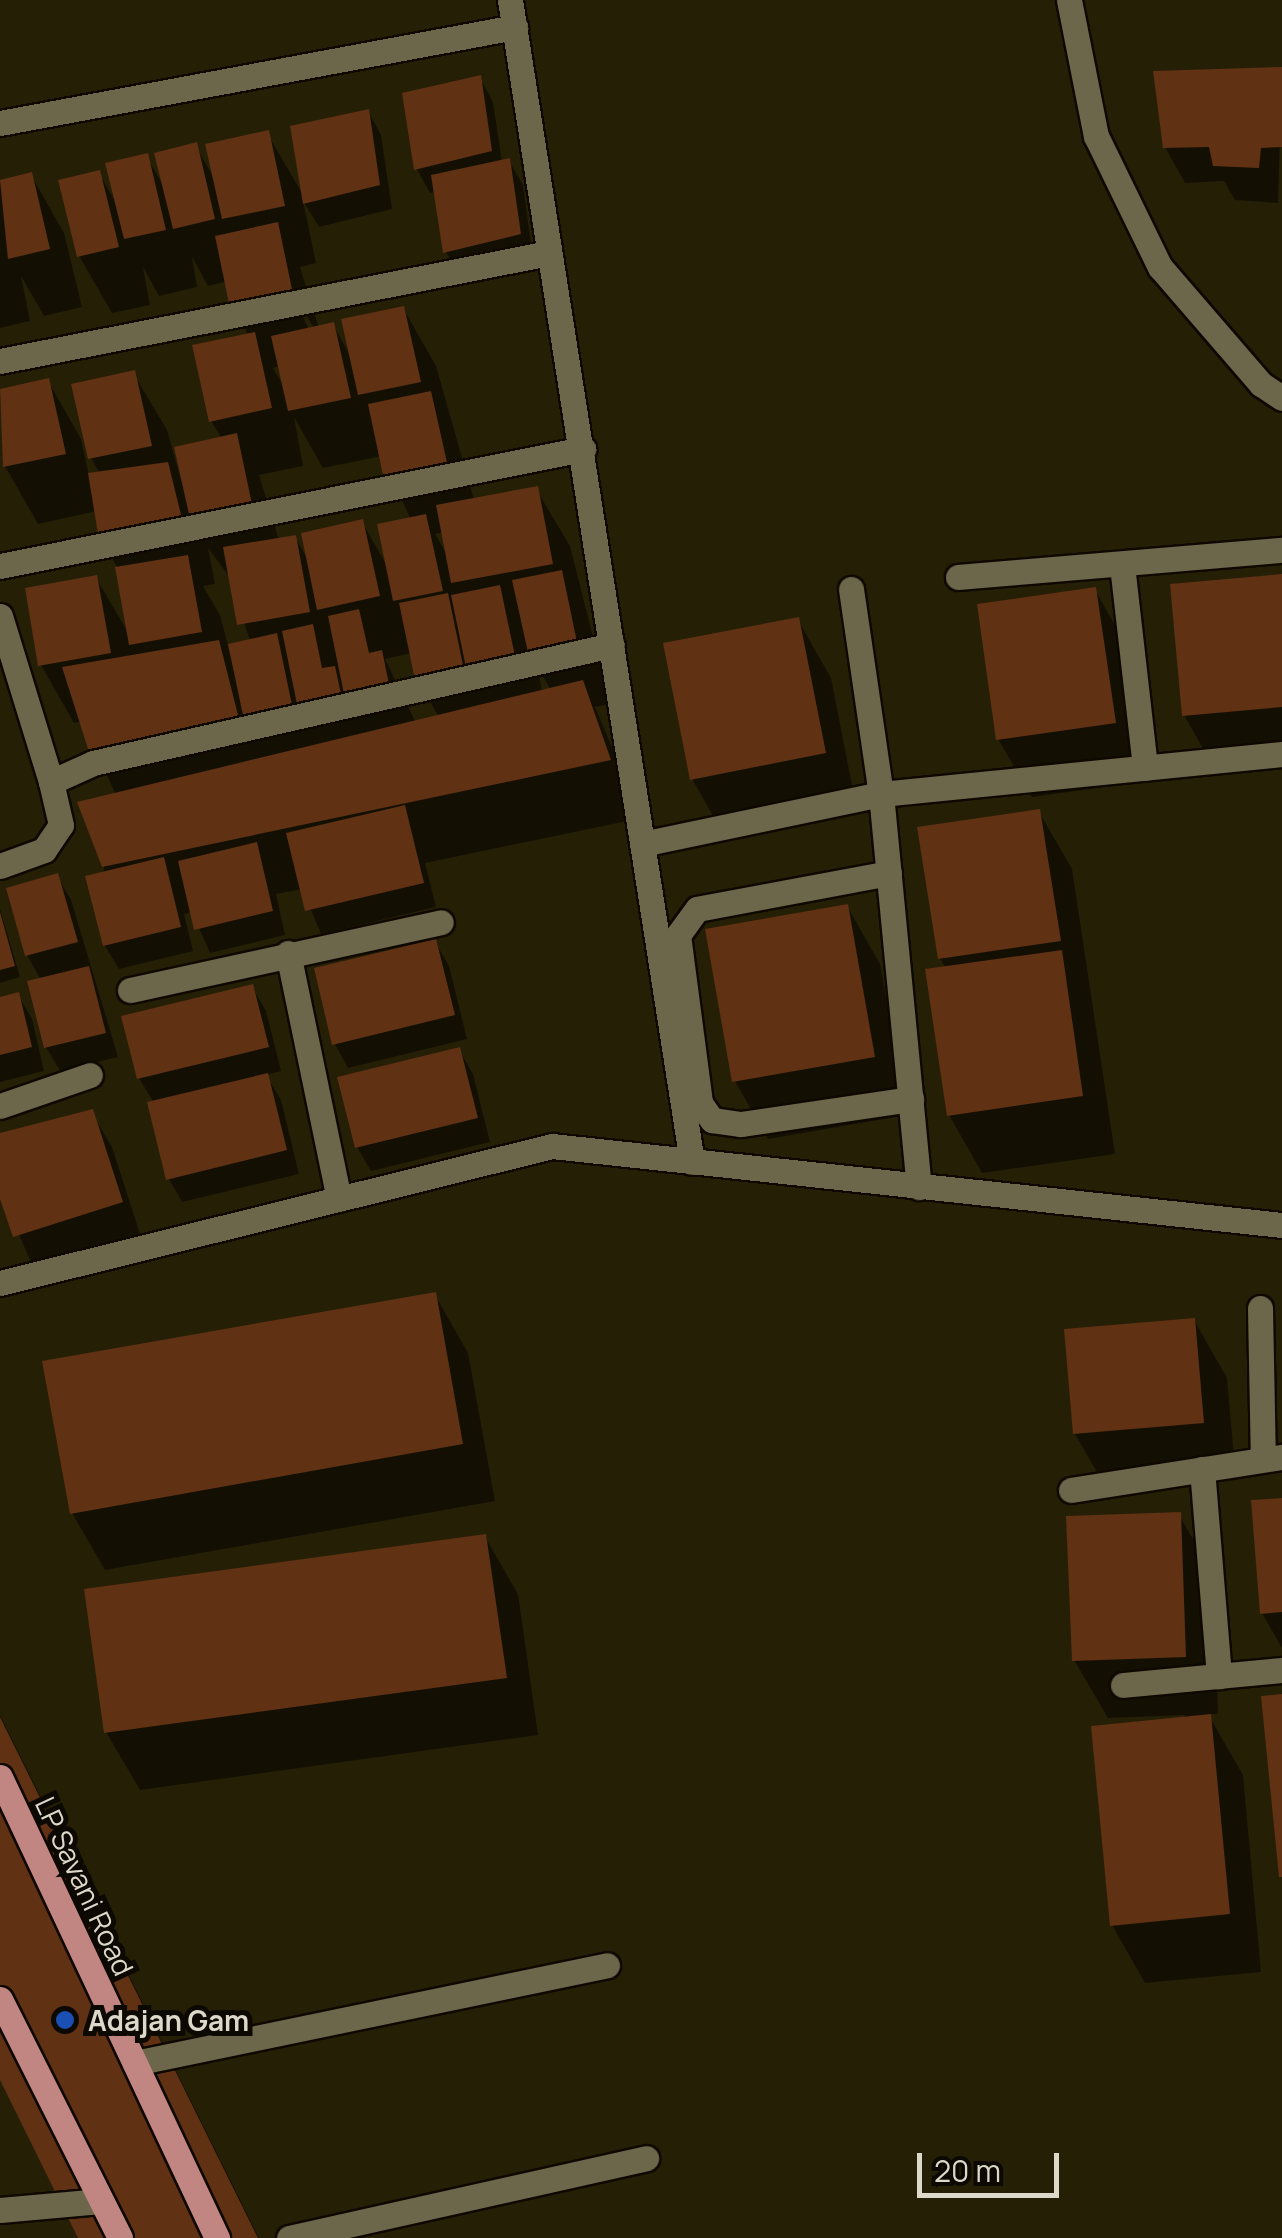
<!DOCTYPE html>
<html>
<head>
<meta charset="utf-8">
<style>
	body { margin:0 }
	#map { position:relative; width:1282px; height:2238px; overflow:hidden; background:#251f06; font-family:Manrope,sans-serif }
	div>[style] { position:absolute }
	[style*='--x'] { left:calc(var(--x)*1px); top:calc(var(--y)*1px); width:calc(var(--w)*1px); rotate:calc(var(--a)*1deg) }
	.shadow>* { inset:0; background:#0007 }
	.building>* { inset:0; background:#603113 }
	.roads { filter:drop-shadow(2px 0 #0e0800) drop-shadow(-2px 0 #0e0800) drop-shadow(0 2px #0e0800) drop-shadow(0 -2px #0e0800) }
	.minor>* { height:25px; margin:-12.5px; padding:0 12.5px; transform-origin:12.5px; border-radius:12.5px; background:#6c664b }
	.major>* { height:25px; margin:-12.5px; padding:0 12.5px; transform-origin:12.5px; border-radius:12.5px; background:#c18582 }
	.dots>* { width:28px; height:28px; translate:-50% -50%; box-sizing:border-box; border:5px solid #0c0902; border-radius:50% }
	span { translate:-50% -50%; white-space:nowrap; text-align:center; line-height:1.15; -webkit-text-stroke:10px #0c0902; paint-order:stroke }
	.street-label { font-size:28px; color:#dcd8ca }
	.poi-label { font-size:28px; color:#dcd8ca; font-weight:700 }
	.left { translate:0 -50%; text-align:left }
	.scale { position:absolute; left:917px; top:2153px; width:142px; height:45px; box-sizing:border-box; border:5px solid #dcd8ca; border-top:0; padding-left:12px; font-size:30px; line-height:35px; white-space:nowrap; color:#dcd8ca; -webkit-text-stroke:8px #0c0902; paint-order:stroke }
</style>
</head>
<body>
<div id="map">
	<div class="shadow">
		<i style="clip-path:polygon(1282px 70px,1278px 203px,1235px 200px,1224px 181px,1185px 183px,1165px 147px)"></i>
		<i style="clip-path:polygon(480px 78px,493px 102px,502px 162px,509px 161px,523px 185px,533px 258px,459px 276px,446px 252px,436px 192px,430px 193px,417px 169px,405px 95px)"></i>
		<i style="clip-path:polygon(evenodd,368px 111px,381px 135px,392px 209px,319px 227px,303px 201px,316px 263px,300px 267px,319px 328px,333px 325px,350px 355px,403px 308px,436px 366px,474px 500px,536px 489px,570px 546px,610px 704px,595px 707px,642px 818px,425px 863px,436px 907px,321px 934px,302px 889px,276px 894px,285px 935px,210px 953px,192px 912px,184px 914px,193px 951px,119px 969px,105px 946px,104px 866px,116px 795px,82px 721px,74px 723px,41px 665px,96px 578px,129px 634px,117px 567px,102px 539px,97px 511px,38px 524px,5px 466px,0 391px,48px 381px,81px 439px,89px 476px,100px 474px,91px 458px,133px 373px,167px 430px,186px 498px,222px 439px,211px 421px,248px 336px,227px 281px,208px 286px,192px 257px,197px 287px,159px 296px,143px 267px,150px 305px,112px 313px,79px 256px,99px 173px,116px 203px,146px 156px,163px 185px,195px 145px,214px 178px,267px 133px,303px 195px,368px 111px,290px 287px,315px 330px,309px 330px,290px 287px,368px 111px,280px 366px,283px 385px,273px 368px,280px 366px,368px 111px,294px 417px,323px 468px,382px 456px,411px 520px,387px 566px,362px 522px,308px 560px,295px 537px,279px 540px,259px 475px,303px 466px,294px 417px,368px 111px,444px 532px,448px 556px,435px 534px,444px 532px,368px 111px,208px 548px,231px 579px,250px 641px,235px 673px,220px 615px,203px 586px,215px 584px,208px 548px,368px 111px,412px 653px,417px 680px,439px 717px,416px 723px,385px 659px,412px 653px,368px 111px,538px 668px,551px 690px,542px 693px,538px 668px)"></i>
		<i style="clip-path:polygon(31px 175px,64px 233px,82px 307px,44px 316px,21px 276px,30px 321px,0 328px,0 183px)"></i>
		<i style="clip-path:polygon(1282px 577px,1282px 767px,1217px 773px,1184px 715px)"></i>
		<i style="clip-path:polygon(1095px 590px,1128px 648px,1147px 781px,1032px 797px,998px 739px)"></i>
		<i style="clip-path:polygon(798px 620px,831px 678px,857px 811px,725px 837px,692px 779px)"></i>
		<i style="clip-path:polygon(1039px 812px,1072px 869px,1115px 1154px,982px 1173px,949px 1115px,946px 969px,940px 958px)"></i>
		<i style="clip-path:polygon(57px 876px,71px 900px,118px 1057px,60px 1071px,46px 1047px,41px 980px,27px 955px)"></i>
		<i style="clip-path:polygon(847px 906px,880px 964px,907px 1115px,768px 1139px,735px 1081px)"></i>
		<i style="clip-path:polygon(0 909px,20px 977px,0 983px)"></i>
		<i style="clip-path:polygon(435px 942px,449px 966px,467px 1039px,348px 1068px,335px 1044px)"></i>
		<i style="clip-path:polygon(252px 987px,266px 1011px,281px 1071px,266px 1075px,281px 1100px,299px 1174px,182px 1202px,169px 1179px,154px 1103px,139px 1078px,124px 1018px)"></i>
		<i style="clip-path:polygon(18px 995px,32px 1019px,44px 1071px,0 1082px,0 999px)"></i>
		<i style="clip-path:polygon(459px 1050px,473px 1074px,490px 1142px,371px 1171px,357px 1147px)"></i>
		<i style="clip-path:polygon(91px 1112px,112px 1147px,141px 1237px,35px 1271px,0 1192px,0 1135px)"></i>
		<i style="clip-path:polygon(435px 1295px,468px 1353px,495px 1501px,105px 1570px,72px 1513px)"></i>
		<i style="clip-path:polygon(1194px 1320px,1227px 1378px,1236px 1480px,1108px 1491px,1075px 1434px)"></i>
		<i style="clip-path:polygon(1282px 1501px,1282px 1648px,1262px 1613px)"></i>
		<i style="clip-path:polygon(1179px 1515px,1213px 1573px,1218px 1714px,1208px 1714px,1243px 1775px,1261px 1972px,1145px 1983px,1112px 1925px,1185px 1715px,1108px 1718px,1074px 1660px)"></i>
		<i style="clip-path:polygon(485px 1537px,518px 1594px,538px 1735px,140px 1790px,106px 1732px)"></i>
		<i style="clip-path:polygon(0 1715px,259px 2238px,81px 2238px,0 2075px)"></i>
	</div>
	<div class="building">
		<i style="clip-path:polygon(1282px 67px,1282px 147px,1261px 148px,1259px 168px,1213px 166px,1209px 147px,1163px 148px,1153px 71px)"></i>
		<i style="clip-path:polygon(481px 75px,492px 151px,414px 170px,402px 93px)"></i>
		<i style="clip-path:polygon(369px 109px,380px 185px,303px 204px,290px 126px)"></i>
		<i style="clip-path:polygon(269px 130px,285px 206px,222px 219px,205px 144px)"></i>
		<i style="clip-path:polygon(197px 142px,215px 219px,173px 229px,154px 153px)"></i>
		<i style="clip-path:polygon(148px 153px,166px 230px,124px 239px,105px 163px)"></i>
		<i style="clip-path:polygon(510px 158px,521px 234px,443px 253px,431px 175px)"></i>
		<i style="clip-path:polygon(100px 170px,119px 247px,77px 257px,58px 180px)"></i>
		<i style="clip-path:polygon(32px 172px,50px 249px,8px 259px,0 180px)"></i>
		<i style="clip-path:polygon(278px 222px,294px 299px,231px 313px,215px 236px)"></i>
		<i style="clip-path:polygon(404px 306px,421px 382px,358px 395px,341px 319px)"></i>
		<i style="clip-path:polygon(334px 322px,351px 398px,288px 411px,271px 336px)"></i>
		<i style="clip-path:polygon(255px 332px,272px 408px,209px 422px,192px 345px)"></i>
		<i style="clip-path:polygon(135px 370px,152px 446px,88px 459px,71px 384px)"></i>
		<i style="clip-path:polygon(49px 378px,66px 454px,3px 467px,0 389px)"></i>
		<i style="clip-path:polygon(431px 391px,448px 467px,384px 480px,368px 404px)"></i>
		<i style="clip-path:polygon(237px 433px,253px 509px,191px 523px,174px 447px)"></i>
		<i style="clip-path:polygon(168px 462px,184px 527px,99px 540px,88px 473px)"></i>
		<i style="clip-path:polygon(538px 486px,553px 564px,451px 583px,436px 505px)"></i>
		<i style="clip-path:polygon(426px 514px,443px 591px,393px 601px,377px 524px)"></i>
		<i style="clip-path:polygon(363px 519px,380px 596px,317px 610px,301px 533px)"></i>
		<i style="clip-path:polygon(296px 535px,310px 612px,237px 625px,223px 547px)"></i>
		<i style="clip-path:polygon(188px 555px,202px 632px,129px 645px,115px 567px)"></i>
		<i style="clip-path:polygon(562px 570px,578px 647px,529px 657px,512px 580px)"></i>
		<i style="clip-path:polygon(1282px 574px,1282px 707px,1182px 716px,1170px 584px)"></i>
		<i style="clip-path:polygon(97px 575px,111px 653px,38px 666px,25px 588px)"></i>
		<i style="clip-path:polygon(500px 585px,516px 661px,467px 672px,451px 595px)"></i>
		<i style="clip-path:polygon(1096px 587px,1116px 723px,996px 740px,977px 604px)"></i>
		<i style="clip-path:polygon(448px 593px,464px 670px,415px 680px,399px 603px)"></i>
		<i style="clip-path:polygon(359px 609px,369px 653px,382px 650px,389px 684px,344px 694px,328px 616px)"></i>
		<i style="clip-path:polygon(799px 617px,826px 753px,690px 780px,663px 643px)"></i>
		<i style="clip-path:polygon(313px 624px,322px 668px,335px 666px,342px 699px,298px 709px,282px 631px)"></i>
		<i style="clip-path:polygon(277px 633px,293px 710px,244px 720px,228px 644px)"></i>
		<i style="clip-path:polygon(219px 640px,240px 723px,89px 752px,62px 667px)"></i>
		<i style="clip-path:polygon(583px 680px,611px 760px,102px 867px,77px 802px)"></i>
		<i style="clip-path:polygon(405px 805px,424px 883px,305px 911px,286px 833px)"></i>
		<i style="clip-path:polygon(1040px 809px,1061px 941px,938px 959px,917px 827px)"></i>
		<i style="clip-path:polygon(257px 842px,273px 911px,194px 930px,178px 861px)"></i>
		<i style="clip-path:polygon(164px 857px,181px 927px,103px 946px,85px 876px)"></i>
		<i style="clip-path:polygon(58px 873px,78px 942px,25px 956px,6px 888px)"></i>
		<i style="clip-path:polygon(848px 904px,875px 1057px,732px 1082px,705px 929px)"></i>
		<i style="clip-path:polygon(0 912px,15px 966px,0 970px)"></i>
		<i style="clip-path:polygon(436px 939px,455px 1015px,332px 1045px,314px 968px)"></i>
		<i style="clip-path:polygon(1062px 950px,1083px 1096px,947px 1116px,925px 969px)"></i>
		<i style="clip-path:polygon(89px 966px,106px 1033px,44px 1048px,27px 981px)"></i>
		<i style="clip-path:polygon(253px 984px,269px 1047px,137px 1079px,121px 1016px)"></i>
		<i style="clip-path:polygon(19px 992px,32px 1047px,0 1055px,0 997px)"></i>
		<i style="clip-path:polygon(460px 1047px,478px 1118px,355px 1148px,337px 1077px)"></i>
		<i style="clip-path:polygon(268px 1073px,287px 1150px,166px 1180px,147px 1102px)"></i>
		<i style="clip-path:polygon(93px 1109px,123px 1202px,13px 1237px,0 1199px,0 1133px)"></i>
		<i style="clip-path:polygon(436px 1292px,463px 1444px,70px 1514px,42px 1361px)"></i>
		<i style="clip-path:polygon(1195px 1318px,1204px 1423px,1073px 1434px,1064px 1329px)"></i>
		<i style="clip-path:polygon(1282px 1498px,1282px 1612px,1260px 1614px,1251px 1500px)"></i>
		<i style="clip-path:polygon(1181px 1512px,1186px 1657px,1072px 1661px,1066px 1516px)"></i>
		<i style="clip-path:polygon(486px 1534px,507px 1678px,104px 1733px,84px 1589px)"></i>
		<i style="clip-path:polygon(1282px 1694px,1282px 1877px,1279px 1877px,1261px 1696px)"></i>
		<i style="clip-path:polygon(1211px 1714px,1230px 1914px,1110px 1926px,1091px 1726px)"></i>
		<i style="clip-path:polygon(0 1717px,258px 2238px,78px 2238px,0 2080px)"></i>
	</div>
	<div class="roads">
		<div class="minor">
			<i style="--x:510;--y:0;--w:1176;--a:81.1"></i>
			<i style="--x:1069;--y:0;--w:139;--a:78.8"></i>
			<i style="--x:1096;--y:136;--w:146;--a:64"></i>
			<i style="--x:1160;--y:267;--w:155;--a:49.2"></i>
			<i style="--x:1261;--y:384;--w:25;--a:34"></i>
			<i style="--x:0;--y:123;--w:524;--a:-10.56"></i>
			<i style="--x:0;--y:361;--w:560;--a:-11.13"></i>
			<i style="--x:1122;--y:565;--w:204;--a:83.5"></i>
			<i style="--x:0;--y:566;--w:595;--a:-11.35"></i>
			<i style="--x:958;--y:577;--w:325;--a:-4.8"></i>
			<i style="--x:851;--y:589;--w:207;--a:81.7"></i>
			<i style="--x:881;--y:794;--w:395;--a:84.5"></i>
			<i style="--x:0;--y:616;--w:174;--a:72.9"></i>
			<i style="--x:51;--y:782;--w:46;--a:-24.3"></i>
			<i style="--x:93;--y:763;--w:532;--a:-12.81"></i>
			<i style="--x:642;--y:844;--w:244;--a:-11.8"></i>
			<i style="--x:881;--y:794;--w:403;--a:-5.7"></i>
			<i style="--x:0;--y:866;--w:47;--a:-20"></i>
			<i style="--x:44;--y:850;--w:30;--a:-56"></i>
			<i style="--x:61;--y:825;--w:44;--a:-103.1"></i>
			<i style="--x:889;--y:873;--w:195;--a:169.4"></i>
			<i style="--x:697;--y:909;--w:32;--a:126"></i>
			<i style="--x:678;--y:935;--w:169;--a:82.5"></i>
			<i style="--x:700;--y:1103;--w:21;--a:55"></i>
			<i style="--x:712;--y:1120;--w:29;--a:8"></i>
			<i style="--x:741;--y:1124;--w:172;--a:-8.4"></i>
			<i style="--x:288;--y:953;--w:251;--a:78.3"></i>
			<i style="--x:130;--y:990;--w:318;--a:-12.3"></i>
			<i style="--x:0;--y:1106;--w:95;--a:-19"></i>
			<i style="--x:0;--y:1283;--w:569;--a:-13.94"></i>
			<i style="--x:552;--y:1146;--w:734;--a:6.18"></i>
			<i style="--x:1260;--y:1308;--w:151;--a:88.9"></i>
			<i style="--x:1202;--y:1469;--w:208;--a:85.3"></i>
			<i style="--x:1071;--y:1490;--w:214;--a:-8.9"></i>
			<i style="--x:1123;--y:1685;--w:160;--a:-5.4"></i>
			<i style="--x:135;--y:2063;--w:482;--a:-11.7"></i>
			<i style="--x:0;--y:2210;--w:101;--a:-5.1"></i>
			<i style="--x:289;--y:2238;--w:366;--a:-12.6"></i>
		</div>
		<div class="major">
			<i style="--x:0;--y:1777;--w:510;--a:64.79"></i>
			<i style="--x:0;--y:1999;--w:267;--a:63.3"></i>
		</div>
	</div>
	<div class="dots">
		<i style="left:65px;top:2020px;background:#1a4fb4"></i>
	</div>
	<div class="street-label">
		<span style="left:85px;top:1886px;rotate:65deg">LP Savani Road</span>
	</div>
	<div class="poi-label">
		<span class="left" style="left:88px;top:2020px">Adajan Gam</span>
	</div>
	<div class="scale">20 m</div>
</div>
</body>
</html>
